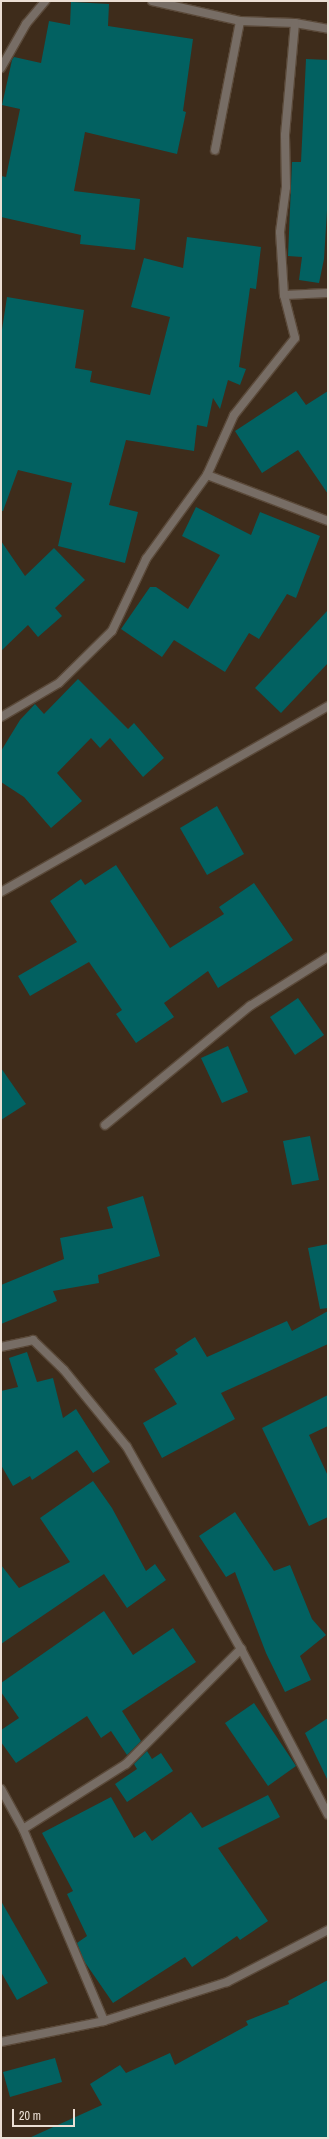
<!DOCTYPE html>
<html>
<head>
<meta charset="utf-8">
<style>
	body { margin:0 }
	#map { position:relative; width:329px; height:2139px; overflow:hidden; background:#3e2c1b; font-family:"Archivo Narrow",sans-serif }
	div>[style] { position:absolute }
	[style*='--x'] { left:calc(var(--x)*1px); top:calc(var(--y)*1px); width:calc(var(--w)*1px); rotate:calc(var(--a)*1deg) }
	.building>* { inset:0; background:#026161 }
	.roads { filter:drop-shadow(1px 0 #5a4939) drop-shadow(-1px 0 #5a4939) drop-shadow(0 1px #5a4939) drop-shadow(0 -1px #5a4939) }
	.minor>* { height:8px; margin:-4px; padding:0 4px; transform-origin:4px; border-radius:4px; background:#776d65 }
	span { translate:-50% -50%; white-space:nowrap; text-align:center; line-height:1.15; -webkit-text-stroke:3px #3e2c1b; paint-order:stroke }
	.frame { position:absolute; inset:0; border:2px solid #ebdfd4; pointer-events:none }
	.scale { position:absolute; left:12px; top:2109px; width:63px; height:18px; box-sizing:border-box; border:2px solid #ebdfd4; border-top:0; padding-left:5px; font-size:12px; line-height:14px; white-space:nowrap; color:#ebdfd4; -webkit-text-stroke:3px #3e2c1b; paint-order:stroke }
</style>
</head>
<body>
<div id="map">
	<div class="building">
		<i style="clip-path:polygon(71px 2px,109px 4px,108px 26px,193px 39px,183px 111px,186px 112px,177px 154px,85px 132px,74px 191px,140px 199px,135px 250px,80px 244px,81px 235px,1px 217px,1px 176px,6px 177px,20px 109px,2px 105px,12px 60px,14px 57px,41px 63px,49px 21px,70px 25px)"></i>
		<i style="clip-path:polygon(306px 59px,328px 60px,328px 195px,324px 259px,319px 283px,299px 280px,302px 257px,288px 256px,292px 162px,301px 162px)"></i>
		<i style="clip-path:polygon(187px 237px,261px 247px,256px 289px,250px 288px,239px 367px,246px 369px,240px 385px,228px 380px,220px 409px,213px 398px,207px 427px,197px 425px,194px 451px,126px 440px,109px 505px,138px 512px,125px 563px,58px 546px,72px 483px,18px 470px,3px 511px,1px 511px,1px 336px,7px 297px,84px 310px,75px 368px,92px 371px,90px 382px,150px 395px,170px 317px,131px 307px,144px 258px,183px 268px)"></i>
		<i style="clip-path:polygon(296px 391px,306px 405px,328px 391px,328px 494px,298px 450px,262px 473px,235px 431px)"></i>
		<i style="clip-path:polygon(196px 507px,251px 535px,260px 512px,320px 536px,296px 598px,287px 594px,259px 639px,249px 633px,225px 672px,174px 640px,162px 657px,121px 629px,150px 587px,156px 587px,188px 609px,220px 555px,182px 536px)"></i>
		<i style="clip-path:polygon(1px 541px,25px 576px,54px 548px,85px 580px,55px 608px,62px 616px,38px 637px,28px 625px,1px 651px)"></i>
		<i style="clip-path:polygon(328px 610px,328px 663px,281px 713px,255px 688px)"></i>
		<i style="clip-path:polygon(78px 679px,128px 729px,134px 723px,164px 758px,143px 777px,110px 738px,100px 748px,91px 738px,57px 773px,82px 801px,51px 828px,24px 797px,1px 782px,1px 751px,20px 720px,35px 704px,44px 714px)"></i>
		<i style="clip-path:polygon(217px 806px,244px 854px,207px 875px,180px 828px)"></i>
		<i style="clip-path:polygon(116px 865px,170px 948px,224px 914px,219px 907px,254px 883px,293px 940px,218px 988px,208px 971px,164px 1003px,174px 1017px,136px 1043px,116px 1014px,122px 1010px,89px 962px,30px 996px,18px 976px,77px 942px,50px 901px,81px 879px,85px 885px)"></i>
		<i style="clip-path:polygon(298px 998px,324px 1035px,295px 1055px,270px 1017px)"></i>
		<i style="clip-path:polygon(228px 1046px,248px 1092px,222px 1103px,201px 1058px)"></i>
		<i style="clip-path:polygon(1px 1068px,26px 1104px,1px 1120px)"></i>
		<i style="clip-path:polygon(310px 1136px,319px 1180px,292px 1185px,283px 1141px)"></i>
		<i style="clip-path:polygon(143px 1196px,160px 1256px,98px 1275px,99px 1283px,53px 1291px,57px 1301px,1px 1324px,1px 1285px,64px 1259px,60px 1238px,113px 1228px,107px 1207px)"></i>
		<i style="clip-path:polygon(328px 1244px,328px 1308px,320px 1309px,308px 1248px)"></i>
		<i style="clip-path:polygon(328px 1311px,328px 1344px,221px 1393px,235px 1419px,162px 1458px,143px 1423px,177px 1404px,154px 1369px,178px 1354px,175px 1350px,195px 1337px,207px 1357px,287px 1321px,292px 1331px)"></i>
		<i style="clip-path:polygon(27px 1352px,37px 1382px,53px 1378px,63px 1418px,76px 1409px,110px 1462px,93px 1473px,77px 1450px,32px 1480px,30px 1476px,13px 1486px,1px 1465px,1px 1391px,18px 1387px,9px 1358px)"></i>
		<i style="clip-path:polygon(328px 1395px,328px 1426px,309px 1435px,328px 1476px,328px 1517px,309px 1526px,262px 1428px)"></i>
		<i style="clip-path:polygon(93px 1481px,112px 1508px,146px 1571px,155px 1564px,166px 1580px,127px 1608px,104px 1574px,1px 1644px,1px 1565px,19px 1588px,70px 1562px,40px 1518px)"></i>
		<i style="clip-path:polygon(235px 1512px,274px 1571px,290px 1565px,312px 1619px,326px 1635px,300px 1656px,311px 1680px,285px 1692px,266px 1653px,235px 1572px,226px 1577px,199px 1536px)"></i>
		<i style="clip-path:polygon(104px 1611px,133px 1655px,173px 1628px,196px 1662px,122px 1711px,141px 1741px,127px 1755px,111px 1731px,101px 1738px,87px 1716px,16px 1763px,1px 1742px,1px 1730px,19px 1718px,1px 1692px,1px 1683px)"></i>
		<i style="clip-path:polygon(254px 1703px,296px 1766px,268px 1786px,225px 1723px)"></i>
		<i style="clip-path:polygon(328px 1718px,328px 1781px,305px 1733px)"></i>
		<i style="clip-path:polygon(147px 1751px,152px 1759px,161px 1753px,173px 1771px,127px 1802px,115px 1784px,137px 1769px,134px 1764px)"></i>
		<i style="clip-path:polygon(268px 1795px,280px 1817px,218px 1848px,268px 1921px,240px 1940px,237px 1936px,192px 1967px,185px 1957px,113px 2003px,84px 1961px,77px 1943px,87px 1936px,67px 1894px,73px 1891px,42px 1833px,111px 1797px,134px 1838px,145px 1831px,152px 1841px,191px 1812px,202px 1828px)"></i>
		<i style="clip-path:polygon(1px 1901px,48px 1983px,17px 2000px,1px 1972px)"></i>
		<i style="clip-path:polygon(328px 1980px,328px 2138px,29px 2138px,102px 2105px,90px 2084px,120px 2065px,126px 2073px,170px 2053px,175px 2065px,248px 2025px,246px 2021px,289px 2004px,288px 2001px)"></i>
		<i style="clip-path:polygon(55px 2058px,62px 2082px,10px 2097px,3px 2072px)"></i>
	</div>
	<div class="roads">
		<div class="minor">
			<i style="--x:152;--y:1;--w:90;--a:12.8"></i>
			<i style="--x:240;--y:21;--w:55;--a:2.1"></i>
			<i style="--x:295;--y:23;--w:34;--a:10"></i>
			<i style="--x:1;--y:68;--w:51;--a:-60.4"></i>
			<i style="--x:26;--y:24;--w:30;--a:-50"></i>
			<i style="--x:215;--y:150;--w:131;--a:-79"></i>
			<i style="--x:284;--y:295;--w:44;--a:-2.6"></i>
			<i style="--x:207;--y:475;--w:129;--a:20.8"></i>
			<i style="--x:1;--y:717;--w:67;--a:-30.4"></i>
			<i style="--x:59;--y:683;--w:74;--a:-44.5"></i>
			<i style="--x:112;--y:631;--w:80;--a:-64.7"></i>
			<i style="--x:146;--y:559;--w:104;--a:-54"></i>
			<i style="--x:207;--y:475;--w:66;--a:-65.8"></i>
			<i style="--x:234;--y:415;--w:98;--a:-51.6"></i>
			<i style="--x:295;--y:338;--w:44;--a:-104.3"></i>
			<i style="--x:284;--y:295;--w:63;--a:-93.6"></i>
			<i style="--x:280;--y:232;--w:45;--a:-82.4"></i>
			<i style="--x:286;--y:187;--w:52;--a:-91.1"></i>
			<i style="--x:285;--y:135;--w:112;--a:-84.9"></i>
			<i style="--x:1;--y:892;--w:376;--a:-29.6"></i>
			<i style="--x:105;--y:1125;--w:188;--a:-39.4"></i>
			<i style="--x:250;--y:1006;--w:92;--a:-32.1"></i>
			<i style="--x:1;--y:1347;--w:33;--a:-12"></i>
			<i style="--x:33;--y:1340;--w:43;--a:44.1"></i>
			<i style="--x:64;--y:1370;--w:99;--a:50.7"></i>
			<i style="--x:127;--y:1447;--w:232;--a:60.6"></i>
			<i style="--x:241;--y:1649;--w:187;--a:62.3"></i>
			<i style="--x:1;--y:1789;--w:46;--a:61.2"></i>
			<i style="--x:23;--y:1829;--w:208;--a:67.1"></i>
			<i style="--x:23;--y:1829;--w:122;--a:-32.3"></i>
			<i style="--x:126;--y:1764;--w:163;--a:-45"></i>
			<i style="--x:1;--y:2042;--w:105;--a:-11.5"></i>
			<i style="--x:104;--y:2021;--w:129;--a:-17.6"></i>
			<i style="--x:227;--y:1982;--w:114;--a:-27.2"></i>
		</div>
	</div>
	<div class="frame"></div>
	<div class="scale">20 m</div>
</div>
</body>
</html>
